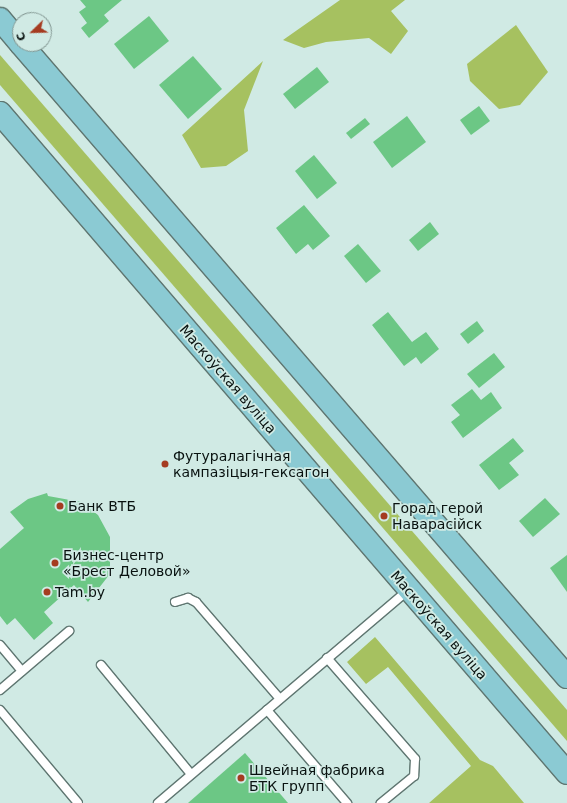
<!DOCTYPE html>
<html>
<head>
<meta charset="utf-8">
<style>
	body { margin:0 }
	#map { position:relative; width:567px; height:803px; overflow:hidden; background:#d0eae4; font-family:"DejaVu Sans",sans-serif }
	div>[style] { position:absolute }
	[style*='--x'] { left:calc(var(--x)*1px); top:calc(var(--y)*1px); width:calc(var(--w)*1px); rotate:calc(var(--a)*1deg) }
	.green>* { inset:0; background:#a6c160 }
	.building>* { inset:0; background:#6cc785 }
	.roads { filter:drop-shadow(1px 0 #5f7671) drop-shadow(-1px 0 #5f7671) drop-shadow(0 1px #5f7671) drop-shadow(0 -1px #5f7671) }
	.lane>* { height:8px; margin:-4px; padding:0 4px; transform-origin:4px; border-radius:4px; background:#fff }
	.primary>* { height:22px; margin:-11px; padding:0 11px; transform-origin:11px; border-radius:11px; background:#8bcad3 }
	.dots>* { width:11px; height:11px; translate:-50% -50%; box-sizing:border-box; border:2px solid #d0eae4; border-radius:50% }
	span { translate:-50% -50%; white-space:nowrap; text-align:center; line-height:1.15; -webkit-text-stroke:3.5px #d0eae4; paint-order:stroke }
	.street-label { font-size:14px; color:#091210 }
	.poi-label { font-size:14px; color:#091210 }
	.left { translate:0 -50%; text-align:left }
	.north { position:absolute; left:12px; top:12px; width:40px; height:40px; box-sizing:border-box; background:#d0eae4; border:1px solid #80948f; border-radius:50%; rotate:247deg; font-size:11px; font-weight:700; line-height:16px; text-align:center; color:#091210 }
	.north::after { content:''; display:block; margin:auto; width:14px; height:18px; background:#a53c21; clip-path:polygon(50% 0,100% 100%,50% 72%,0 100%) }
</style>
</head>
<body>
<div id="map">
	<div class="green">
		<i style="clip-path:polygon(340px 0,405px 0,391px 11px,408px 31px,391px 54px,369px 38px,326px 42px,304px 48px,283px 40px)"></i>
		<i style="clip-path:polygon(516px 25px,548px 72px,520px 105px,499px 109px,470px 81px,467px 64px)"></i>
		<i style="clip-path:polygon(0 55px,567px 710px,567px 741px,0 85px)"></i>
		<i style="clip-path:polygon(263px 61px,244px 110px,248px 151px,226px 166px,201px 168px,182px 135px)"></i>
		<i style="clip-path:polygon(375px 637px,480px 760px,493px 766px,524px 803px,429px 803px,471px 766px,388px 667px,366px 684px,347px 662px)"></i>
	</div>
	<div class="building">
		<i style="clip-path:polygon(80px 0,122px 0,104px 15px,109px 21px,89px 38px,81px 28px,87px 23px,79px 12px,86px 7px)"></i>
		<i style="clip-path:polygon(149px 16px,169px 41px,134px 69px,114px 44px)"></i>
		<i style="clip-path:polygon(193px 56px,222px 89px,188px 119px,159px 85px)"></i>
		<i style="clip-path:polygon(317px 67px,329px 82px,295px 109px,283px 94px)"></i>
		<i style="clip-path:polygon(479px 106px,490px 121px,471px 135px,460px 120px)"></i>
		<i style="clip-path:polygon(407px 116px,426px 142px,392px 168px,373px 142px)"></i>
		<i style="clip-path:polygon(365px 118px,370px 124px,351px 139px,346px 133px)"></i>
		<i style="clip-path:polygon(314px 155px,337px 183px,317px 199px,295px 171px)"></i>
		<i style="clip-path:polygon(304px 205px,330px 236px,313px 250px,308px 244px,296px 254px,276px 228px)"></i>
		<i style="clip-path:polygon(430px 222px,439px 234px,418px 251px,409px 240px)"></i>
		<i style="clip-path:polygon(358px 244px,381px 271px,366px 283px,344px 256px)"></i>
		<i style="clip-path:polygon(388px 312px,412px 342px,426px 332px,439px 349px,421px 364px,416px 357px,404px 366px,372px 325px)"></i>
		<i style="clip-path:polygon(477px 321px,484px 331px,468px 344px,460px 334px)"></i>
		<i style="clip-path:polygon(494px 353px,505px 367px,479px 388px,467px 374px)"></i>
		<i style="clip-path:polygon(472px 389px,481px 400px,491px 392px,502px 408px,463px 438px,451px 422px,460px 415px,451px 405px)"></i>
		<i style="clip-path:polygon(513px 438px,524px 451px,509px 463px,519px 475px,499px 490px,479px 465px)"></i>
		<i style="clip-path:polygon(47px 493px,48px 496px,81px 502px,98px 515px,110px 537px,110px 568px,113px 570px,88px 602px,74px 585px,44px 612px,53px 623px,34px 640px,15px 618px,7px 625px,0 616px,0 549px,24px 528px,10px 512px,28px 499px)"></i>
		<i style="clip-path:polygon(545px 498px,560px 514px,533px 537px,519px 521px)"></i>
		<i style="clip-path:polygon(567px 555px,567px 592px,550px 568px)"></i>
		<i style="clip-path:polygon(245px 753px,288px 803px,188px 803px)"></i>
	</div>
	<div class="roads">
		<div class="lane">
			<i style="--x:175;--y:602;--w:14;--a:-17"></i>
			<i style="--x:188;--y:598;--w:9;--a:27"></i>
			<i style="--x:196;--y:602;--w:128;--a:49.1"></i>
			<i style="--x:0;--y:645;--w:34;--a:50"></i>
			<i style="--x:327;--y:658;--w:134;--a:48.9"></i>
			<i style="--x:415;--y:759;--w:17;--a:93"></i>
			<i style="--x:414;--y:776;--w:43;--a:140.7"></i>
			<i style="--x:101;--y:665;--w:141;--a:50.5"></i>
			<i style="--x:0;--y:690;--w:91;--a:-40.5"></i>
			<i style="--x:0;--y:710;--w:121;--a:50"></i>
			<i style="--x:267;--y:710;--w:123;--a:49.3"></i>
			<i style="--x:158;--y:803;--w:328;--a:-40.4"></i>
		</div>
		<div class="primary">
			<i style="--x:0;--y:19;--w:31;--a:50"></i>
			<i style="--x:21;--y:44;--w:836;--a:49.22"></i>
			<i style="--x:0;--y:113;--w:870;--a:49.33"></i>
		</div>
	</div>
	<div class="dots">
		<i style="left:165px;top:464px;background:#a53c21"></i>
		<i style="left:60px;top:506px;background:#a53c21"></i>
		<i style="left:384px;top:516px;background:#a53c21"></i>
		<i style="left:55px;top:563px;background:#a53c21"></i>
		<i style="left:47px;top:592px;background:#a53c21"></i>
		<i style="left:241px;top:778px;background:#a53c21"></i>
	</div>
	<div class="street-label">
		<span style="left:228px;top:379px;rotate:49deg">Маскоўская вуліца</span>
		<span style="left:439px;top:625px;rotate:49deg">Маскоўская вуліца</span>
	</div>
	<div class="poi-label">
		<span class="left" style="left:173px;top:464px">Футуралагічная<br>кампазіцыя-гексагон</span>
		<span class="left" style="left:68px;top:506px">Банк ВТБ</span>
		<span class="left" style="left:392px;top:516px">Горад герой<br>Наварасійск</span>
		<span class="left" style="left:63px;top:563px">Бизнес-центр<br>«Брест Деловой»</span>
		<span class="left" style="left:55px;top:592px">Tam.by</span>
		<span class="left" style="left:249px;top:778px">Швейная фабрика<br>БТК групп</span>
	</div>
	<div class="north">С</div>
</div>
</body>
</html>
